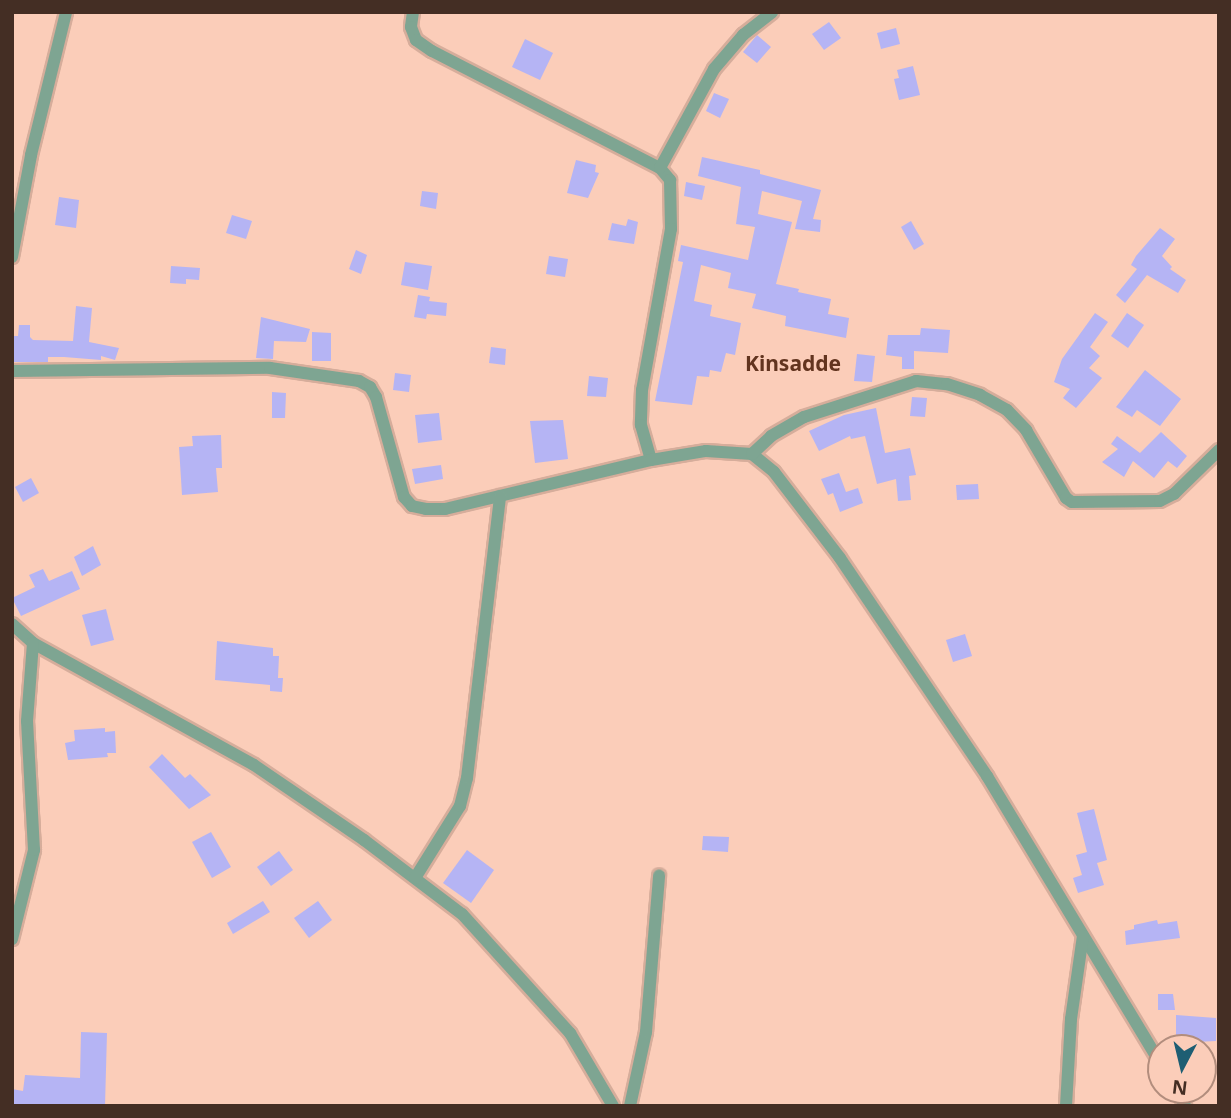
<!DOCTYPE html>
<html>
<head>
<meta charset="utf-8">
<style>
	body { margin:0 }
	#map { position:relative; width:1231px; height:1118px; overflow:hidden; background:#fbcdb9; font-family:"Noto Sans",sans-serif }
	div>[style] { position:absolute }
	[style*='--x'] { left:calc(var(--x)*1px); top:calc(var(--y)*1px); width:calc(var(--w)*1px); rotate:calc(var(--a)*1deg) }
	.building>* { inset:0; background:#b5b4f4 }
	.roads { filter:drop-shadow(2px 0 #d6ad9b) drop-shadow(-2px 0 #d6ad9b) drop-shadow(0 2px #d6ad9b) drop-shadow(0 -2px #d6ad9b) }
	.street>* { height:12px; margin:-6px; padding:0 6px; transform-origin:6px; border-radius:6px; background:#7ea592 }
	span { translate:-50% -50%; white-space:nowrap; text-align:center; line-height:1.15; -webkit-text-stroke:5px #fbcdb9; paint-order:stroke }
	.quarter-label { font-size:21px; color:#62341f; font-weight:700 }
	.frame { position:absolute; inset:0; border:14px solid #442e24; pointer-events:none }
	.north { position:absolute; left:1147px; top:1034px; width:70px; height:70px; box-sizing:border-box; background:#fbcdb9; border:2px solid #b28d7d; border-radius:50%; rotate:187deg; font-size:19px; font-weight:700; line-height:28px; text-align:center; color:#442e24 }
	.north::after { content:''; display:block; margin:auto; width:24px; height:32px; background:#1e5e73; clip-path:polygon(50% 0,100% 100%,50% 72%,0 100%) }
</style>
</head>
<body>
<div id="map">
	<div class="building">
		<i style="clip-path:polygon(829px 22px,841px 38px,824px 50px,812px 34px)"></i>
		<i style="clip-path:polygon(896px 28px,900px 44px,881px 49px,877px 33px)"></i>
		<i style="clip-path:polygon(757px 35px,771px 47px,757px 63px,743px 52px)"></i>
		<i style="clip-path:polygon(525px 39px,553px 53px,540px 80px,512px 67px)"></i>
		<i style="clip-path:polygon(913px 66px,920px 95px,899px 100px,894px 79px,899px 78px,897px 70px)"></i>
		<i style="clip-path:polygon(714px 93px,729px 99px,720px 118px,706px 111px)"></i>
		<i style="clip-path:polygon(702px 157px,760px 170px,760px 174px,821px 190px,813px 219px,821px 220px,820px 232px,795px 229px,802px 201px,762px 191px,758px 214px,792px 222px,776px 284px,799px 289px,798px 292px,831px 299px,828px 314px,849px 318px,846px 338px,785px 326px,786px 316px,752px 308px,756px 294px,728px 288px,731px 273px,701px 265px,694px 301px,712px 305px,710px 316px,741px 323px,735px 355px,726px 353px,721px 372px,710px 370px,709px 377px,697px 376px,692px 405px,655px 401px,683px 262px,678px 261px,681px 245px,748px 260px,755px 227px,736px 224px,741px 187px,698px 176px)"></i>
		<i style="clip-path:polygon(576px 160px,596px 165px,595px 172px,599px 173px,588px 198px,567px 193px)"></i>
		<i style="clip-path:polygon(686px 182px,705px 186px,702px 200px,684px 196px)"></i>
		<i style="clip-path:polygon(422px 191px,438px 193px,436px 209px,420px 206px)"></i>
		<i style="clip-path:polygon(59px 197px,79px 200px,76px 228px,55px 225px)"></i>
		<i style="clip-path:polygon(232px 215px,252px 221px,246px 239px,226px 233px)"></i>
		<i style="clip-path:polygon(628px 219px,638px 222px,634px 244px,608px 240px,612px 223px,626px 226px)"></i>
		<i style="clip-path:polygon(911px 221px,924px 244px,914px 250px,901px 227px)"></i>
		<i style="clip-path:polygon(1160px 228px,1175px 239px,1162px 256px,1172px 267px,1170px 269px,1186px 280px,1178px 293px,1147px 275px,1125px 303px,1116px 295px,1137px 269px,1131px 265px,1136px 256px)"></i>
		<i style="clip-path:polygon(356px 250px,367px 255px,361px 274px,349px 269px)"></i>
		<i style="clip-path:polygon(549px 256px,568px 259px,565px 277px,546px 274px)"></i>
		<i style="clip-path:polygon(405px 262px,432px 266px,428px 290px,401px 285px)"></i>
		<i style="clip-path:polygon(171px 266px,200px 268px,199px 280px,186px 279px,186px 284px,170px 283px)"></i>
		<i style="clip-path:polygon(418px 295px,430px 297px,429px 301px,447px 303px,446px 316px,427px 314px,426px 319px,414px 317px)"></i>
		<i style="clip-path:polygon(76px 306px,92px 308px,89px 342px,119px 348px,115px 360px,101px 356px,101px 360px,64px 357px,48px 357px,48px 362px,12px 362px,12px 336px,18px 336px,19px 325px,30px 325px,30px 337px,33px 340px,73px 341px)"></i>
		<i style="clip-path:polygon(1095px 313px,1108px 322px,1090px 347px,1100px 356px,1089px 368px,1102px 378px,1076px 408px,1063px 398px,1070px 389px,1054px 382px,1062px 359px)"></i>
		<i style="clip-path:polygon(1127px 313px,1144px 325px,1128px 348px,1111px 336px)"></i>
		<i style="clip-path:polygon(261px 317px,310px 329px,306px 342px,274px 341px,273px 359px,256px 358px)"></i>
		<i style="clip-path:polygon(921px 328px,950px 330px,948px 353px,914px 351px,914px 369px,902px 369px,902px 357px,886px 355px,888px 335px,920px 335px)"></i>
		<i style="clip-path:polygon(312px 332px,331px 333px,331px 361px,312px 361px)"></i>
		<i style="clip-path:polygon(491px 347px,506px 349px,505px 365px,489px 363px)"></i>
		<i style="clip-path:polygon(857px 354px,875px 356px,872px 382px,854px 381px)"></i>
		<i style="clip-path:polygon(1145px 370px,1181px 399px,1160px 426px,1137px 410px,1132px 417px,1116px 407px)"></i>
		<i style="clip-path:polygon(395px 373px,411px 375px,409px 392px,393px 390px)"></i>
		<i style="clip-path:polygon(589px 376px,608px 378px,606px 397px,587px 396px)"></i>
		<i style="clip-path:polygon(272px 392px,286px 393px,285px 418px,272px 418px)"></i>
		<i style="clip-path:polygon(912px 397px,927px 398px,925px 417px,910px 416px)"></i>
		<i style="clip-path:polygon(876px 408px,885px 453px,910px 448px,916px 475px,909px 476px,911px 500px,898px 501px,896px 479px,877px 484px,865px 436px,851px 439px,850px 436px,819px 451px,809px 431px,844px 415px)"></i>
		<i style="clip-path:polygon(439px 413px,442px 440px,418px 443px,415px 415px)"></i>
		<i style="clip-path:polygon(563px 420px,568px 459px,535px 463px,530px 421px)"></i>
		<i style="clip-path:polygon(1161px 432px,1187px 456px,1177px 468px,1168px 461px,1154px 478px,1133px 461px,1124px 477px,1102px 462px,1118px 449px,1111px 444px,1117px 436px,1140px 453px)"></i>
		<i style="clip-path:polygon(221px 435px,222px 468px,216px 468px,218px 492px,182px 495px,179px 447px,193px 446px,192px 436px)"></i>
		<i style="clip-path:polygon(441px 465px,443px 479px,415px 484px,412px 469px)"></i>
		<i style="clip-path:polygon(839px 473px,846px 492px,858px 488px,863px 503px,840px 512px,833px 493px,828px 495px,821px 479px)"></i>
		<i style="clip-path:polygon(31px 478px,39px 493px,23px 502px,15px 487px)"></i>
		<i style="clip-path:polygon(978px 484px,979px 499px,957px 500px,956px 485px)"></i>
		<i style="clip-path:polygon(93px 546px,101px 565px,82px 576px,74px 557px)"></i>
		<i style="clip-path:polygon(43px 569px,49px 581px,72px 571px,80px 589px,21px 616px,12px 598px,35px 587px,29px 575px)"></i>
		<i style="clip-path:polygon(106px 609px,114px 640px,91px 646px,82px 615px)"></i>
		<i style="clip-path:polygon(965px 634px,972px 656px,953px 662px,946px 640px)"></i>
		<i style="clip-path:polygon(217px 641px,273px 648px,273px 656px,279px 656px,278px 678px,283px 678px,282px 692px,270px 691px,270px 685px,215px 680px)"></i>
		<i style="clip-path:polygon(105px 728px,105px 732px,115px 731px,116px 753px,107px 753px,108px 757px,68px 760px,65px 743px,75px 741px,74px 730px)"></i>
		<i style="clip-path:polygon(162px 754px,185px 778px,190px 774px,211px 795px,189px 809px,149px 767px)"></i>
		<i style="clip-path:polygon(1094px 809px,1107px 860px,1097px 863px,1104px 885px,1078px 893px,1073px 878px,1082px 875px,1076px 855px,1087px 852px,1077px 813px)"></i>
		<i style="clip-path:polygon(211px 832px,231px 867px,212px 878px,192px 842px)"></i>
		<i style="clip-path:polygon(703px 836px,729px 837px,728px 852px,702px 850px)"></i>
		<i style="clip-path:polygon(467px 850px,494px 870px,471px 903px,443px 883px)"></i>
		<i style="clip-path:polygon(279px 851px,293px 870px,271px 886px,257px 867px)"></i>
		<i style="clip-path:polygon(263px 901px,270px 912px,233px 934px,227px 923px)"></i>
		<i style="clip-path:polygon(318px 901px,332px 920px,309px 938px,294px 918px)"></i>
		<i style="clip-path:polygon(1157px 920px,1158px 924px,1177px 921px,1180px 938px,1126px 945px,1125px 931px,1134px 929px,1134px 925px)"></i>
		<i style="clip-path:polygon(1158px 994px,1173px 994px,1175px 1010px,1158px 1010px)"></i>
		<i style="clip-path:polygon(1176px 1015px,1216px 1018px,1216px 1041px,1176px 1043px)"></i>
		<i style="clip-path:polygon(81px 1032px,107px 1033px,105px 1106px,12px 1106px,12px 1089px,23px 1091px,25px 1075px,80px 1078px)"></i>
	</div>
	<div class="roads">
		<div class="street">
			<i style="--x:413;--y:12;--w:15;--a:98"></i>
			<i style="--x:411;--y:27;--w:14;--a:69"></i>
			<i style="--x:416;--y:40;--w:19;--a:35"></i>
			<i style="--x:432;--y:51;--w:256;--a:27.2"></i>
			<i style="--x:660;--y:168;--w:16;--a:50"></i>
			<i style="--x:670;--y:180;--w:49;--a:88.8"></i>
			<i style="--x:671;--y:229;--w:164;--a:100.2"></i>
			<i style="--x:642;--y:390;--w:35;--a:92"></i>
			<i style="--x:641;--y:425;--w:36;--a:74"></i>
			<i style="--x:660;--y:168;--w:113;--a:-61.4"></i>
			<i style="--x:714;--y:69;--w:45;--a:-49.5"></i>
			<i style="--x:743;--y:35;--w:37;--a:-38"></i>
			<i style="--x:12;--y:257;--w:104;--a:-79.4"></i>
			<i style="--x:31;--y:155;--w:147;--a:-76.2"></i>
			<i style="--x:12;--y:371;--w:258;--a:-0.7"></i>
			<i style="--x:270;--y:368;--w:90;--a:8.3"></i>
			<i style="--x:359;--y:381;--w:13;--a:29"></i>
			<i style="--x:370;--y:387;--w:12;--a:59"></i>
			<i style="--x:376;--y:397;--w:104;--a:74.4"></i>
			<i style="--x:404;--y:497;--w:12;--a:48"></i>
			<i style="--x:412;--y:506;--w:14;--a:12"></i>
			<i style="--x:426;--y:509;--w:19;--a:0"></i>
			<i style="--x:445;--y:509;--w:212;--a:-13.4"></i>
			<i style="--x:651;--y:460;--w:56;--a:-9.3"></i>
			<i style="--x:706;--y:451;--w:46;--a:3.7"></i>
			<i style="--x:752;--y:454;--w:28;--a:39"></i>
			<i style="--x:774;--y:472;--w:108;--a:52.5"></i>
			<i style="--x:840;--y:558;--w:263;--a:56"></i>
			<i style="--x:987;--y:776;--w:336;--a:58.9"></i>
			<i style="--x:752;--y:454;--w:26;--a:-43"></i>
			<i style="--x:771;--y:436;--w:38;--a:-30"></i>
			<i style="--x:804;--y:417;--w:118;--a:-17.8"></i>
			<i style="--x:916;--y:381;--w:31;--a:6"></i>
			<i style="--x:947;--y:384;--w:35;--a:18"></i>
			<i style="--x:980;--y:395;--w:31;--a:29"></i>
			<i style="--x:1007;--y:410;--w:28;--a:46"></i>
			<i style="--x:1026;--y:430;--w:79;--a:59.5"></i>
			<i style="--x:1066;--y:498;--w:7;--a:34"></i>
			<i style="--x:1072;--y:502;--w:88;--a:-0.7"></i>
			<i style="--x:1160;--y:501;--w:16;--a:-27"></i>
			<i style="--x:1174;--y:494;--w:63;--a:-44.4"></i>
			<i style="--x:12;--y:624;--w:28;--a:42"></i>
			<i style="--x:33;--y:643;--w:252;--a:28.9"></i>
			<i style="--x:254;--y:765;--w:133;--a:34.3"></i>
			<i style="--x:364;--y:840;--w:123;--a:37.1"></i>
			<i style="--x:462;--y:914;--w:161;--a:47.8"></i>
			<i style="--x:570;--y:1033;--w:85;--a:59.5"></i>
			<i style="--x:415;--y:878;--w:85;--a:-58"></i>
			<i style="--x:460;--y:806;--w:29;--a:-76"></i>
			<i style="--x:467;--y:778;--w:284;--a:-83.3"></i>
			<i style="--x:12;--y:939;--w:92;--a:-76.1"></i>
			<i style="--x:34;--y:850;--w:129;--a:-93.1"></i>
			<i style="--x:27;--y:721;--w:78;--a:-85.6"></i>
			<i style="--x:1177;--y:1090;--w:18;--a:63"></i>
			<i style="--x:630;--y:1106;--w:76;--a:-77.8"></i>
			<i style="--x:646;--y:1032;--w:157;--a:-85.2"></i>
			<i style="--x:1066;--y:1106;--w:87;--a:-86.7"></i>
			<i style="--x:1071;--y:1019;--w:84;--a:-81.8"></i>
		</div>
	</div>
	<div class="quarter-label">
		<span style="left:793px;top:363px">Kinsadde</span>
	</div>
	<div class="frame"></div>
	<div class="north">N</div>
</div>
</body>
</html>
